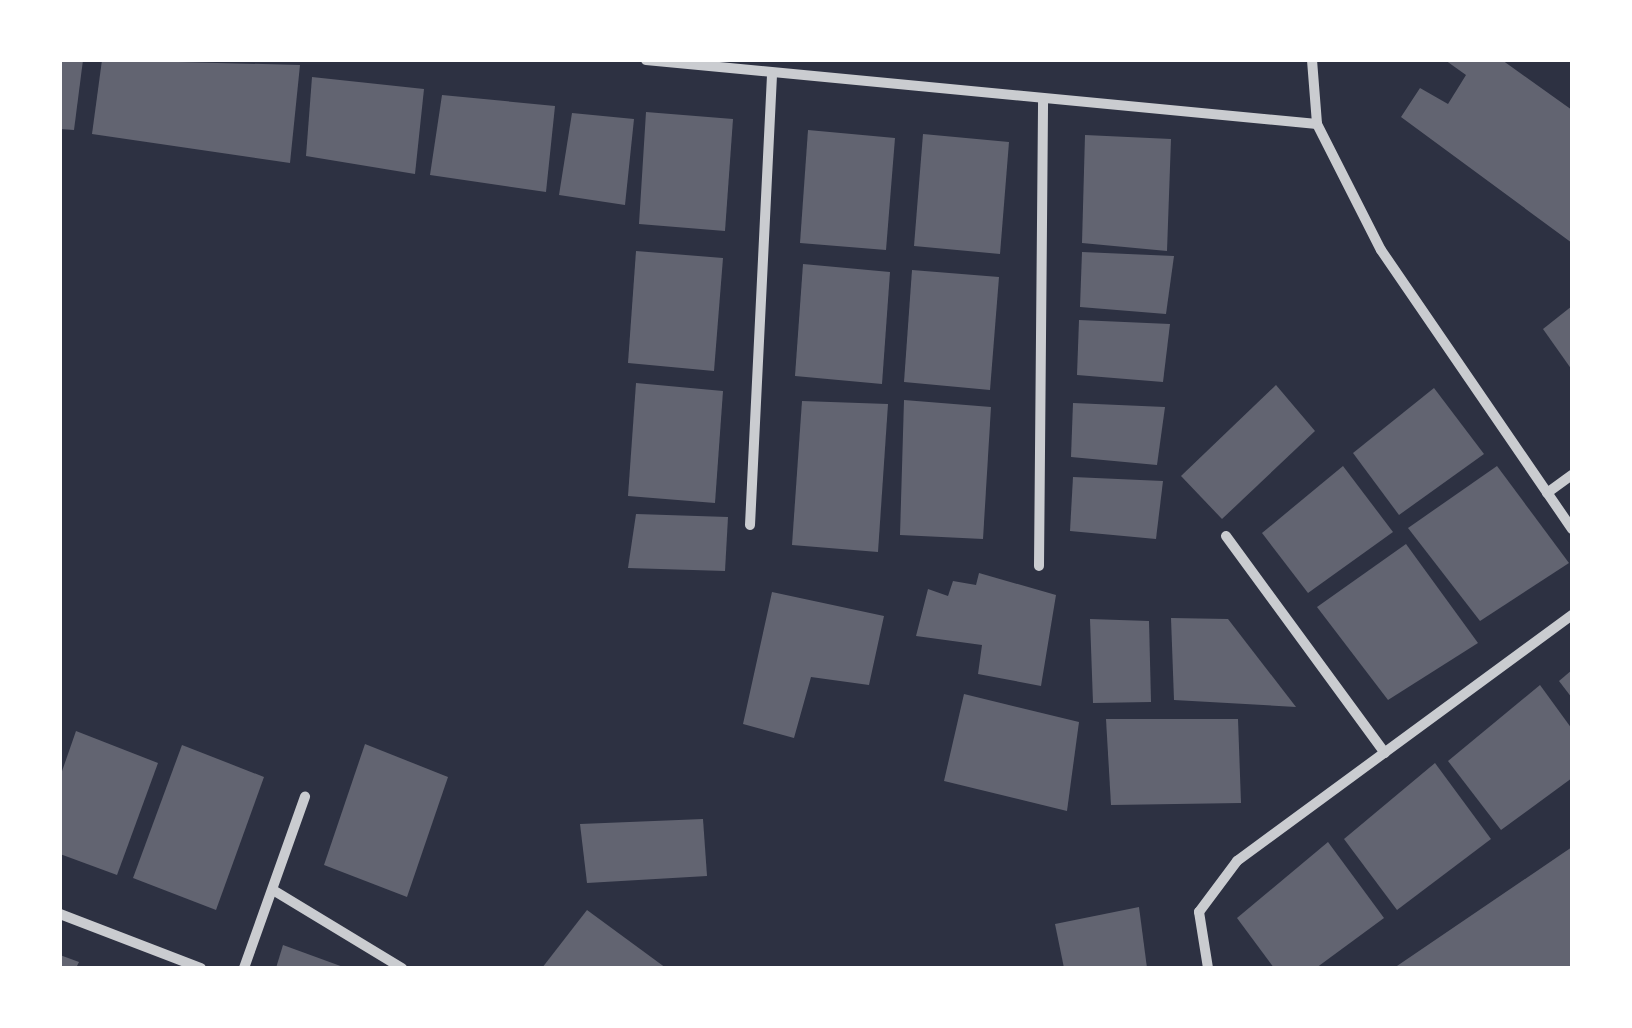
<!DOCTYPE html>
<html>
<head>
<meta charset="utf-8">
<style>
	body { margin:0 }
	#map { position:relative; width:1632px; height:1028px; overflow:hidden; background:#2d3142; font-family:"Crimson Pro",serif }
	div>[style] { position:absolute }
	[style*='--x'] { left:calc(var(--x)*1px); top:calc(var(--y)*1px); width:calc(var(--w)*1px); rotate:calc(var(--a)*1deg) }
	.building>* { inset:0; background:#626471 }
	.minor>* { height:10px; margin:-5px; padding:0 5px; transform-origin:5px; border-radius:5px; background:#caccd0 }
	span { translate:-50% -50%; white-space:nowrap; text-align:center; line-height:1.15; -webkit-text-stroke:10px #fff; paint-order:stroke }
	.frame { position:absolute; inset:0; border:62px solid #fff; pointer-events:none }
</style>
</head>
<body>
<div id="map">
	<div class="building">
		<i style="clip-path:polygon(60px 60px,83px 60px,74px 130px,60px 129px)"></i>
		<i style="clip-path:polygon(102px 60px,300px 65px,290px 163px,92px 134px)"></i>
		<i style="clip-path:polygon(1445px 60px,1502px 60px,1572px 110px,1572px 243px,1401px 117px,1420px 88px,1448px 104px,1466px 75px)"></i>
		<i style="clip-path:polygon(312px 77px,424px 89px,415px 174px,306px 156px)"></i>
		<i style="clip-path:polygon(442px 95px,555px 106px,546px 192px,430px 175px)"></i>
		<i style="clip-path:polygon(646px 112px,733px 119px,725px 231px,639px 224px)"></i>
		<i style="clip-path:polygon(572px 113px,634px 119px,625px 205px,559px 195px)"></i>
		<i style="clip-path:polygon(808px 130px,895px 138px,886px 250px,800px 243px)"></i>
		<i style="clip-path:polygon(923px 134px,1009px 142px,1000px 254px,914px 246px)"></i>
		<i style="clip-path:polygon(1085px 135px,1171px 139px,1167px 251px,1082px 243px)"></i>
		<i style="clip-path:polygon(636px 251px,723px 258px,714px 371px,628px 363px)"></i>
		<i style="clip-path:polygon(1082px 252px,1174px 256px,1166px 314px,1080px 307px)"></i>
		<i style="clip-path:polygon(803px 264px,890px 272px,882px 384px,795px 376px)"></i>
		<i style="clip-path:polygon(912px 270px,999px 277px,990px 390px,904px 382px)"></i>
		<i style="clip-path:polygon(1572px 306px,1572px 370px,1543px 329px)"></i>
		<i style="clip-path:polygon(1079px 320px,1170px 324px,1163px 382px,1077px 375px)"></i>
		<i style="clip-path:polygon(636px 383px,723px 391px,715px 503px,628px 496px)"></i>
		<i style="clip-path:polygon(1276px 385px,1315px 431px,1222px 519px,1181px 476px)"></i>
		<i style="clip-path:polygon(1434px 388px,1484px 454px,1399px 515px,1353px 453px)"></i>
		<i style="clip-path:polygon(904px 400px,991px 407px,983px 539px,900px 535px)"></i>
		<i style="clip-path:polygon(802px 401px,888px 404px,878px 552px,792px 545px)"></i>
		<i style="clip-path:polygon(1073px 403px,1165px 407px,1157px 465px,1071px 457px)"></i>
		<i style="clip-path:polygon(1343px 466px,1393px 532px,1308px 593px,1262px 533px)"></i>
		<i style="clip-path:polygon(1497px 466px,1569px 563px,1480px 621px,1408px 528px)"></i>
		<i style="clip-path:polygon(1073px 477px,1163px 481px,1156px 539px,1070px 531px)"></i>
		<i style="clip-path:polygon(636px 514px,728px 517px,725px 571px,628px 568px)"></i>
		<i style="clip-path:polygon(1406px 544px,1478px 643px,1388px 700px,1317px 607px)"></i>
		<i style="clip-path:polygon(979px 573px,1056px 595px,1041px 686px,978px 674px,982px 645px,916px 636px,928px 589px,948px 596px,953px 581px,976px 585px)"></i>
		<i style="clip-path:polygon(772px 592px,884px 616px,869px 685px,811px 677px,794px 738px,743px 724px)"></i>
		<i style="clip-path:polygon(1171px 618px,1228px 619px,1296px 707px,1174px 700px)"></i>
		<i style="clip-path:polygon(1090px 619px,1149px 621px,1151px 702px,1093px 703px)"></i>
		<i style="clip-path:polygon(1572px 670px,1572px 698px,1559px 681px)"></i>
		<i style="clip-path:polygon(1540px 685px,1572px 729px,1572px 778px,1501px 830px,1448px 761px)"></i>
		<i style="clip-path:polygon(964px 694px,1079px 722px,1067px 811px,944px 781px)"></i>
		<i style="clip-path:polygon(1106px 719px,1238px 719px,1241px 803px,1111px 805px)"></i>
		<i style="clip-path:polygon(76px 731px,158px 763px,117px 875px,60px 854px,60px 777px)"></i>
		<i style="clip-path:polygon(365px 744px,448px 777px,407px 897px,324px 865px)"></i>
		<i style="clip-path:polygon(182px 745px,264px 777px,216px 910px,133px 878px)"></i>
		<i style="clip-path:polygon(1435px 763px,1491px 839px,1397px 910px,1344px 839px)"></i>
		<i style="clip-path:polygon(703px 819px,707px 876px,587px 883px,580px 824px)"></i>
		<i style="clip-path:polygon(1328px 842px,1384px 918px,1316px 968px,1274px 968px,1237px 918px)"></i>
		<i style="clip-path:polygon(1572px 847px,1572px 968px,1394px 968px)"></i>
		<i style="clip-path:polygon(1139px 907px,1147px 968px,1064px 968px,1055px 924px)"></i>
		<i style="clip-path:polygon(587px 910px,666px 968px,542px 968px)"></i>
		<i style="clip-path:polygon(283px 945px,346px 968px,276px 968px)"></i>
		<i style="clip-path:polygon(60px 955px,79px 962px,76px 968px,60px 968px)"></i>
	</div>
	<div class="minor">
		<i style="--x:646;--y:60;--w:674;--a:5.45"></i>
		<i style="--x:1312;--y:60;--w:64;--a:85.5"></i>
		<i style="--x:1317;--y:124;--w:141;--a:63.1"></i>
		<i style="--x:1381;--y:250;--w:338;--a:55.6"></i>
		<i style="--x:1547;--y:493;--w:31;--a:-36"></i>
		<i style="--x:750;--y:525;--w:450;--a:-87.2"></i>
		<i style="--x:1226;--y:536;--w:269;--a:53.8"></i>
		<i style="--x:1039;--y:566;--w:464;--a:-89.5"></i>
		<i style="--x:273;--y:890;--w:151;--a:31.2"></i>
		<i style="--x:60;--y:914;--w:151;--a:21"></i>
		<i style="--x:244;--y:968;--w:182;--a:-70.4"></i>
		<i style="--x:1208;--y:968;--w:57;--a:-99.1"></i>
		<i style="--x:1199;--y:912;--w:64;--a:-53.3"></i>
		<i style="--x:1237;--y:861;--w:416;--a:-36.3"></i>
	</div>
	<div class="frame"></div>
</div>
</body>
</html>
